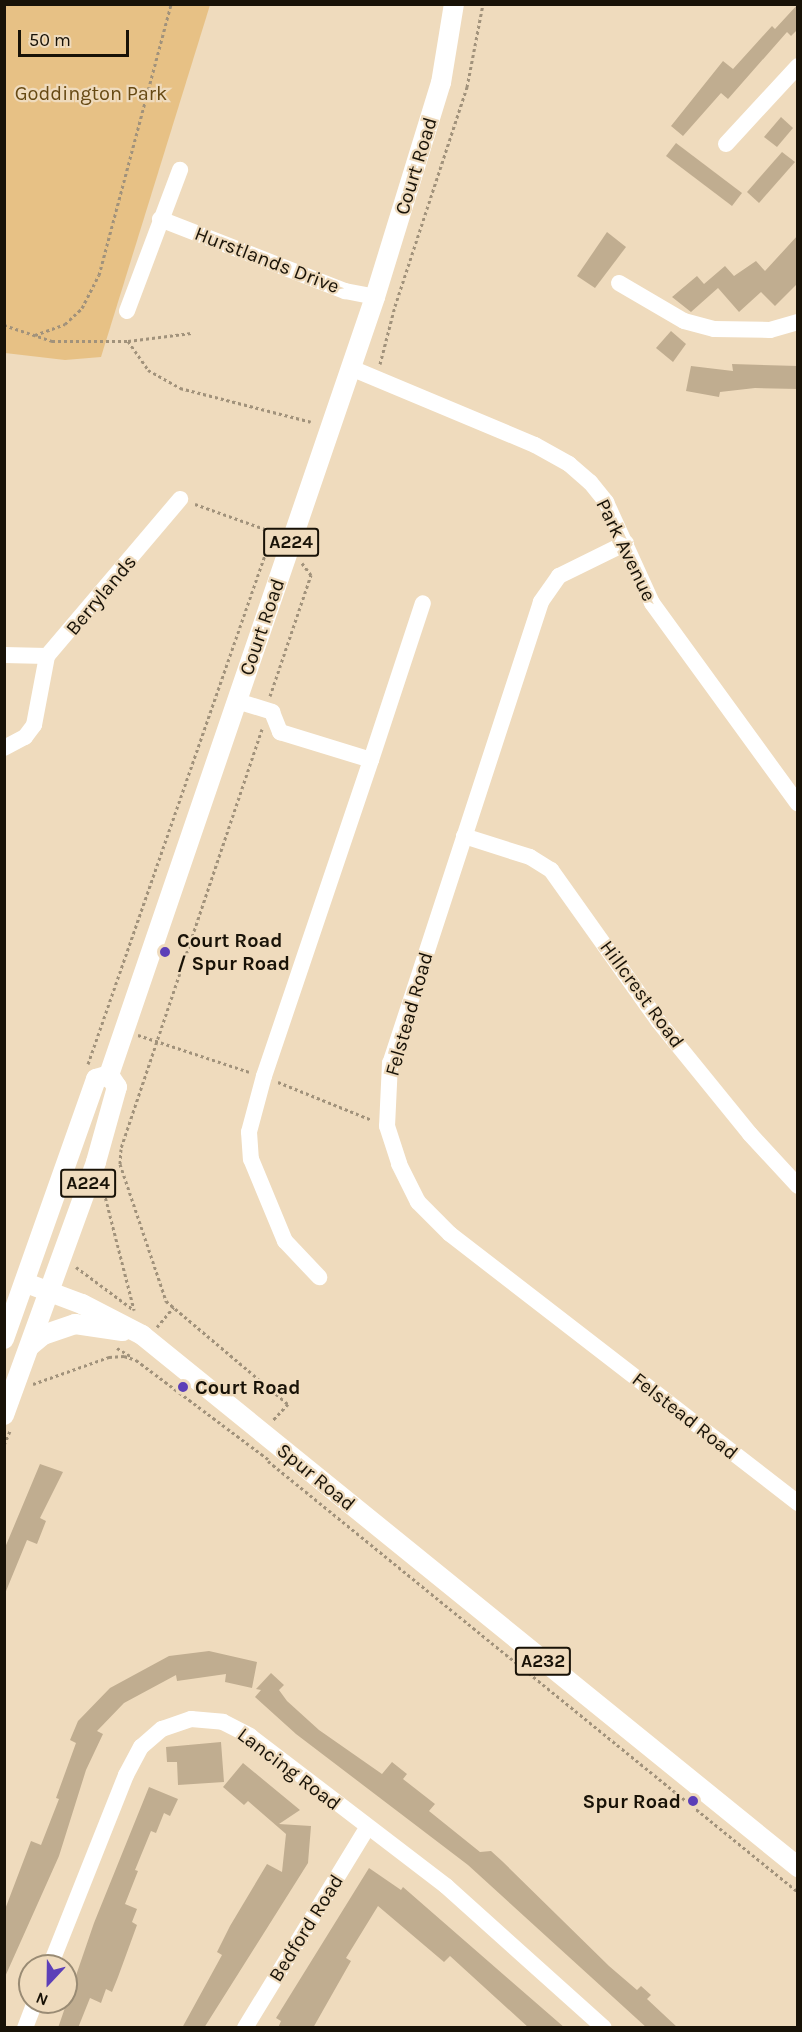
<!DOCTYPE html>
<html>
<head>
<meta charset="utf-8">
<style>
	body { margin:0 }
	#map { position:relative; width:802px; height:2032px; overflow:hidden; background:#efdbbd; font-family:Karla,sans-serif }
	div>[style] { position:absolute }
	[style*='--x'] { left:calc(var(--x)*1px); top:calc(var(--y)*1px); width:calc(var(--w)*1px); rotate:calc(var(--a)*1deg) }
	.green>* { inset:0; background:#e7c185 }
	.building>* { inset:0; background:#c0ad90 }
	.path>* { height:3px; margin-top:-1.5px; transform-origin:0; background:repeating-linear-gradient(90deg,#a1927b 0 3px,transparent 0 6px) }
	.minor>* { height:16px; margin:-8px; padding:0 8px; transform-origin:8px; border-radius:8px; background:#fff }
	.major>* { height:20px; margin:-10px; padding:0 10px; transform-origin:10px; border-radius:10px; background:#fff }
	.dots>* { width:16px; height:16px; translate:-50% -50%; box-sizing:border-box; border:3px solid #efdbbd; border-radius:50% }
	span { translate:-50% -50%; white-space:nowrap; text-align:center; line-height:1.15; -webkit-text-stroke:4.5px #efdbbd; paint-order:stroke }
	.shield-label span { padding:2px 4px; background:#efdbbd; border:2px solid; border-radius:4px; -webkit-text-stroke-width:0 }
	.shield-label { font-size:18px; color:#181207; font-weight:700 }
	.park-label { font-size:20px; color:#664913 }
	.street-label { font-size:20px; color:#181207 }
	.poi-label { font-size:20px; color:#181207; font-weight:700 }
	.left { translate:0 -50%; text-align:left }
	.right { translate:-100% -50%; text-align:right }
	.frame { position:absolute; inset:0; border:6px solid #181207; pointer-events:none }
	.north { position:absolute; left:18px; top:1954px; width:60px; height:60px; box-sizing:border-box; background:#efdbbd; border:2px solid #998b74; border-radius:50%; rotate:202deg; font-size:16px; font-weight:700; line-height:24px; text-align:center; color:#181207 }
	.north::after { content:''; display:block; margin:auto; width:21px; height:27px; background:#5c3fb8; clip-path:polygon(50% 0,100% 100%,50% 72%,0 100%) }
	.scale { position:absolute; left:18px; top:30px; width:111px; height:27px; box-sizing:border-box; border:3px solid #181207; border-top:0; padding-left:8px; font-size:18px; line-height:21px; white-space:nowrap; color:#181207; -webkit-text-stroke:4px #efdbbd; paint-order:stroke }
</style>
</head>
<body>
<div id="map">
	<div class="green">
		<i style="clip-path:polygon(4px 5px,210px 5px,101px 357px,65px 360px,5px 353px)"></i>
	</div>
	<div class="building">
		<i style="clip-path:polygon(798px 4px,798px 29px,791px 36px,787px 32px,728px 99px,721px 93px,683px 136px,671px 126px,723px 61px,733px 69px,772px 26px,775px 29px)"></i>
		<i style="clip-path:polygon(781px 117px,793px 128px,777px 147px,764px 137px)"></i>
		<i style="clip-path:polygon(676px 143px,742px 193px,732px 206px,666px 156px)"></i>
		<i style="clip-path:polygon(782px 152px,795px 162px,759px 203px,747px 192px)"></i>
		<i style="clip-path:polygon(607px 232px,626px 247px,595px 288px,577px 276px)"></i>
		<i style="clip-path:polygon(798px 235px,798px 283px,775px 306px,761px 292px,739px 312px,718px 288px,691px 312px,672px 297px,697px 276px,704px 284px,725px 266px,734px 276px,756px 261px,765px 271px)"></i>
		<i style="clip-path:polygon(671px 331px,686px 344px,673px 362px,656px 348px)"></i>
		<i style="clip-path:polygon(732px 364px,798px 366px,798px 389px,755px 388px,720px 392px,719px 397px,686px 391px,691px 366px,733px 371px)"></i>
		<i style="clip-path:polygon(40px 1464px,63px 1472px,40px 1518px,46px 1521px,37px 1544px,27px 1540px,4px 1596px,4px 1550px)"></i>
		<i style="clip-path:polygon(209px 1651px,257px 1662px,252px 1688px,225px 1682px,226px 1674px,177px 1681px,176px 1675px,124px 1703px,97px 1731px,103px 1734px,86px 1770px,59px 1856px,4px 1979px,4px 1912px,31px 1841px,41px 1845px,59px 1799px,56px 1798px,76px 1743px,70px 1740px,78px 1721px,110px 1688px,169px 1656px)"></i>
		<i style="clip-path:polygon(271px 1673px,284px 1685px,279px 1690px,287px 1701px,319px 1730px,382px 1774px,392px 1762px,407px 1774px,403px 1779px,435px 1804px,429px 1811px,480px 1852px,491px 1851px,502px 1861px,609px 1966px,637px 1990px,641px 1986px,651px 1995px,647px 1999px,678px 2028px,647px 2028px,468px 1865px,296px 1734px,255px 1697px,261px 1690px,256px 1689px)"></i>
		<i style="clip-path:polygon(221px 1742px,224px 1782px,178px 1785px,177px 1762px,167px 1762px,166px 1747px)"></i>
		<i style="clip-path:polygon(243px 1763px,300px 1810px,279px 1824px,311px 1826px,308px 1863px,204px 2028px,182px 2028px,222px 1955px,217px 1952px,230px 1926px,267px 1864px,282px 1872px,286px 1834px,248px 1801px,244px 1805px,223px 1787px)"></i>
		<i style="clip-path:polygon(149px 1787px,178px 1799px,170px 1816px,164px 1813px,156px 1833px,151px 1831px,135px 1870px,138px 1871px,125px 1904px,137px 1909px,132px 1922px,137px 1925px,118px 1977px,112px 1992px,106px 1989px,101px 2003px,90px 1998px,78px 2028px,58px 2028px,94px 1923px)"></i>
		<i style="clip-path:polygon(369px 1868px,401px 1890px,403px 1887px,565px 2028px,529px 2028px,450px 1956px,444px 1962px,378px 1906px,346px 1958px,351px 1961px,313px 2028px,278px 2028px,281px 2021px,276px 2018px)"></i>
	</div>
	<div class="path">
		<i style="--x:4;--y:325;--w:51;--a:18.4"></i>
		<i style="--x:52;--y:341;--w:76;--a:0"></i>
		<i style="--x:128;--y:341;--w:35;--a:55"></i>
		<i style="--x:148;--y:370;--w:37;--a:29"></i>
		<i style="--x:180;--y:388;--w:135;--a:14.5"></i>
		<i style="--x:35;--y:335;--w:32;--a:-20"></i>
		<i style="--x:65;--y:324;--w:23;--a:-43"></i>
		<i style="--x:82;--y:308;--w:37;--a:-63"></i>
		<i style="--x:99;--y:275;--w:280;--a:-75.1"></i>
		<i style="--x:128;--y:341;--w:64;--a:-7.2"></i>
		<i style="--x:380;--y:364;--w:60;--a:-75.5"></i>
		<i style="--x:395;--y:306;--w:231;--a:-71.8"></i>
		<i style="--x:467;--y:87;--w:85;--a:-79.1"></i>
		<i style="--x:195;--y:504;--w:83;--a:19.7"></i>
		<i style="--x:270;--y:696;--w:128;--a:-71.3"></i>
		<i style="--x:311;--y:575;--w:15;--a:-127"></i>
		<i style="--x:262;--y:729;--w:443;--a:108.6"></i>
		<i style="--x:121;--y:1149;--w:15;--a:94"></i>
		<i style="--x:120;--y:1164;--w:145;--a:71.4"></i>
		<i style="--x:166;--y:1301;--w:160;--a:40.2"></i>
		<i style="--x:288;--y:1404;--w:23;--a:133"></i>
		<i style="--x:138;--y:1035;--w:117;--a:18.4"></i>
		<i style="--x:88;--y:1064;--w:563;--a:-70.83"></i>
		<i style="--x:278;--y:1082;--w:101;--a:22"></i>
		<i style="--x:104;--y:1192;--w:122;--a:75.7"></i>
		<i style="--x:76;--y:1267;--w:72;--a:36.6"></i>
		<i style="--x:157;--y:1327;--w:26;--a:-50"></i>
		<i style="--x:117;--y:1348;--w:17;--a:31"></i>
		<i style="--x:33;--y:1384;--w:81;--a:-19.6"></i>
		<i style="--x:109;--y:1357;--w:15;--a:-4"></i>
		<i style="--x:124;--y:1356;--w:13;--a:18"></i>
		<i style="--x:136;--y:1360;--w:166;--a:36.9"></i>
		<i style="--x:4;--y:1445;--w:15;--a:-67"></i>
		<i style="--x:268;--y:1461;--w:683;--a:39.12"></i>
	</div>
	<div class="minor">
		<i style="--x:726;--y:144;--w:106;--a:-47.3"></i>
		<i style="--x:160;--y:219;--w:199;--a:21.3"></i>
		<i style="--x:345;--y:291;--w:31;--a:11"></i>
		<i style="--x:619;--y:283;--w:75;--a:30.3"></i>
		<i style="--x:684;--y:321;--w:31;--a:15"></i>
		<i style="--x:714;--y:329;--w:56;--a:1"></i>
		<i style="--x:770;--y:330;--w:29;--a:-16"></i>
		<i style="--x:127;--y:311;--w:151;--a:-69.4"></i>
		<i style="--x:351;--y:368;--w:199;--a:22.7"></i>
		<i style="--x:535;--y:445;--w:39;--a:29"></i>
		<i style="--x:569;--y:464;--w:28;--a:41"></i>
		<i style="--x:590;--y:482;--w:26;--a:51"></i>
		<i style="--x:606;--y:502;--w:111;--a:65.5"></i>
		<i style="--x:652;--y:603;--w:248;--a:54"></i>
		<i style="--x:626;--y:543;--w:75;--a:153.8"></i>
		<i style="--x:559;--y:576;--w:32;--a:125"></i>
		<i style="--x:541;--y:602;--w:485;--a:108.1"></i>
		<i style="--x:390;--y:1063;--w:63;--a:92.7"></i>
		<i style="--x:387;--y:1126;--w:40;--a:72"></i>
		<i style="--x:399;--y:1164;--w:42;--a:63.4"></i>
		<i style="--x:418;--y:1202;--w:45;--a:45"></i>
		<i style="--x:450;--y:1234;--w:440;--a:37.7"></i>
		<i style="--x:4;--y:655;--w:43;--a:1.3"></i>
		<i style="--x:47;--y:656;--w:206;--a:-49.7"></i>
		<i style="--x:237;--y:701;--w:37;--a:17"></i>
		<i style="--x:272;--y:712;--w:22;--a:68"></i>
		<i style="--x:280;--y:732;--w:95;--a:17.1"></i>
		<i style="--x:371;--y:760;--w:334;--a:108.7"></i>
		<i style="--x:264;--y:1076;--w:58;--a:105"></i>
		<i style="--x:249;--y:1132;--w:27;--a:86"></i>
		<i style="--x:251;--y:1159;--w:89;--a:67.5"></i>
		<i style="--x:285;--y:1241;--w:50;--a:46.6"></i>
		<i style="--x:4;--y:748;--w:24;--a:-28"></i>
		<i style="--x:25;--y:737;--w:15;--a:-53"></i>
		<i style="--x:34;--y:725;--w:70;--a:-79.3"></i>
		<i style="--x:371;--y:760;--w:165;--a:-71.7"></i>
		<i style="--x:464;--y:836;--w:69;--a:17.7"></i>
		<i style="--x:530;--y:857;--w:25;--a:32"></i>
		<i style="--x:551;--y:870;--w:186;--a:54.6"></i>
		<i style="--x:659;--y:1022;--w:144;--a:50.9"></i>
		<i style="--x:750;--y:1134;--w:71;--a:47.3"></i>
		<i style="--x:50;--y:1966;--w:206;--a:-68.3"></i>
		<i style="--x:126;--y:1775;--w:32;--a:-62"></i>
		<i style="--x:141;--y:1747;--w:28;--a:-41"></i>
		<i style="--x:162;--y:1729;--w:31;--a:-19"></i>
		<i style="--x:191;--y:1719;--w:32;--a:5"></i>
		<i style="--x:223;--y:1722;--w:30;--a:27"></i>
		<i style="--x:250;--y:1736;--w:247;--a:37.4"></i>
		<i style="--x:446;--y:1886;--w:212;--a:41.9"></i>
		<i style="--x:25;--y:2028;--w:28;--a:-69"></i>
		<i style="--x:245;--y:2028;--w:234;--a:-58.6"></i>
	</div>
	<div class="major">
		<i style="--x:109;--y:1075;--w:822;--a:-71.12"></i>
		<i style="--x:375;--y:297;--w:224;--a:-72.9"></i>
		<i style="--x:441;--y:83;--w:80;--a:-80.7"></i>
		<i style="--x:26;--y:1283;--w:60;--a:20.6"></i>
		<i style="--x:82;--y:1304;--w:68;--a:27.3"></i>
		<i style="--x:142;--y:1335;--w:845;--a:39.04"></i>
		<i style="--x:4;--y:1339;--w:276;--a:-70.5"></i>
		<i style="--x:96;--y:1079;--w:14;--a:-17"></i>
		<i style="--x:31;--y:1345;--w:16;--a:-40"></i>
		<i style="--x:43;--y:1335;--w:34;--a:-19"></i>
		<i style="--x:75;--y:1324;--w:48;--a:8.5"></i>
		<i style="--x:4;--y:1415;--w:269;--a:-70"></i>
		<i style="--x:96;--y:1162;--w:78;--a:-74.4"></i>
		<i style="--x:117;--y:1087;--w:14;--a:-124"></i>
	</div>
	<div class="dots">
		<i style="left:165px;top:952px;background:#5c3fb8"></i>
		<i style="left:183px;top:1387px;background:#5c3fb8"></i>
		<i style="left:693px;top:1801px;background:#5c3fb8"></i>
	</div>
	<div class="shield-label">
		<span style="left:291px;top:542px">A224</span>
		<span style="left:88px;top:1183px">A224</span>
		<span style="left:543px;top:1661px">A232</span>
	</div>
	<div class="park-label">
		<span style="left:91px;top:93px">Goddington Park</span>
	</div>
	<div class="street-label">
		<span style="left:416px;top:166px;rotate:-73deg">Court Road</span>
		<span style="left:267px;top:260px;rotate:21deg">Hurstlands Drive</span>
		<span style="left:626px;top:550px;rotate:64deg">Park Avenue</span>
		<span style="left:101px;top:595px;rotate:-50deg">Berrylands</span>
		<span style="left:262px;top:627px;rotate:-71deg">Court Road</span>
		<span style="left:642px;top:994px;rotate:54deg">Hillcrest Road</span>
		<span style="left:409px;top:1014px;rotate:-74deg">Felstead Road</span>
		<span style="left:685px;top:1416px;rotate:38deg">Felstead Road</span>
		<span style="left:316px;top:1477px;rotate:39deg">Spur Road</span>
		<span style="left:289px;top:1769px;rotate:37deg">Lancing Road</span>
		<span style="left:306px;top:1928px;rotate:-58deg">Bedford Road</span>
	</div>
	<div class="poi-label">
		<span class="left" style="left:177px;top:952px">Court Road<br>/ Spur Road</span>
		<span class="left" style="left:195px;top:1387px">Court Road</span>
		<span class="right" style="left:681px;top:1801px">Spur Road</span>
	</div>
	<div class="frame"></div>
	<div class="north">N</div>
	<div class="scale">50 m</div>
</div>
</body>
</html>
